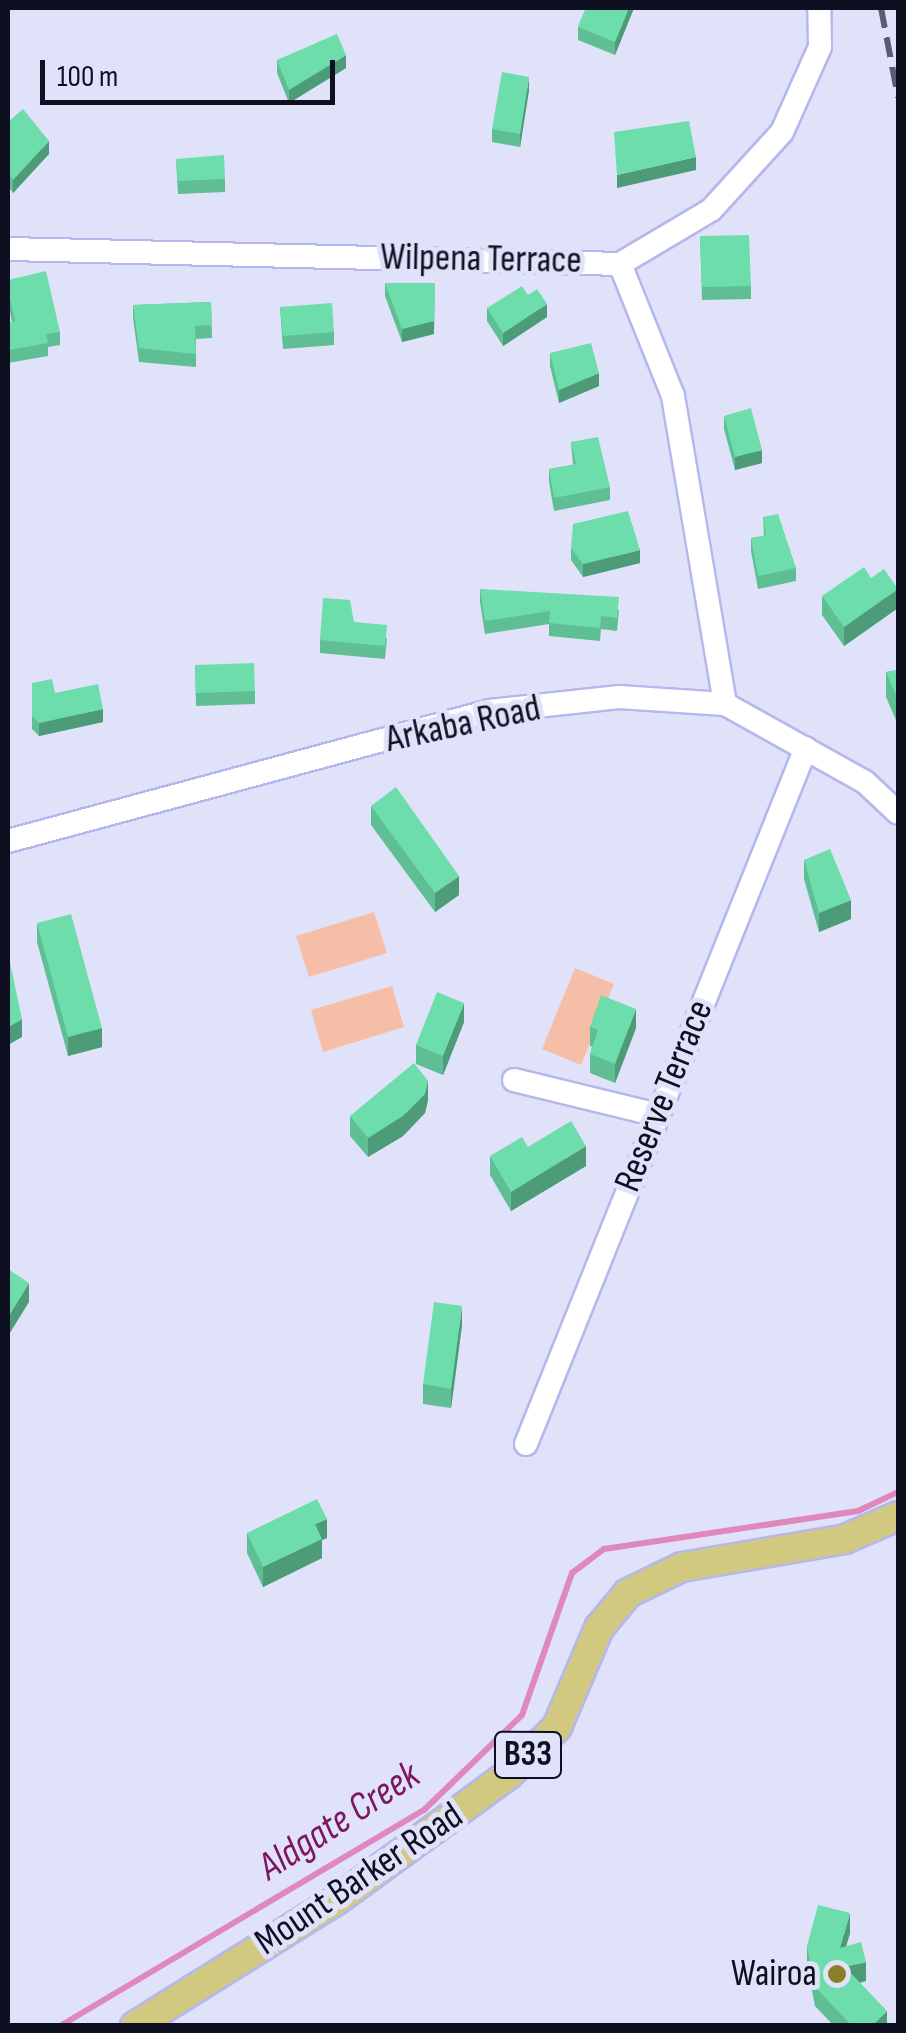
<!DOCTYPE html>
<html>
<head>
<meta charset="utf-8">
<style>
	body { margin:0 }
	#map { position:relative; width:906px; height:2033px; overflow:hidden; background:#e0e2f9; font-family:"Sofia Sans Condensed",sans-serif }
	div>[style] { position:absolute }
	[style*='--x'] { left:calc(var(--x)*1px); top:calc(var(--y)*1px); width:calc(var(--w)*1px); rotate:calc(var(--a)*1deg) }
	.green>* { inset:0; background:#f7bea7 }
	.stream>* { height:6px; margin:-3px; padding:0 3px; transform-origin:3px; border-radius:3px; background:#de88bd }
	.roads { filter:drop-shadow(2px 0 #b5b7ee) drop-shadow(-2px 0 #b5b7ee) drop-shadow(0 2px #b5b7ee) drop-shadow(0 -2px #b5b7ee) }
	.minor>* { height:22px; margin:-11px; padding:0 11px; transform-origin:11px; border-radius:11px; background:#fff }
	.major>* { height:28px; margin:-14px; padding:0 14px; transform-origin:14px; border-radius:14px; background:#d1c980 }
	.rail>* { height:6px; margin-top:-3px; transform-origin:0; background:repeating-linear-gradient(90deg,#5b5c70 0 20px,transparent 0 30px) }
	.wall>* { inset:0; background:#5fbe94 }
	.shaded-wall>* { inset:0; background:#4d9b78 }
	.building>* { inset:0; background:#6eddac }
	.dots>* { width:28px; height:28px; translate:-50% -50%; box-sizing:border-box; border:5px solid #e0e2f9; border-radius:50% }
	span { translate:-50% -50%; white-space:nowrap; text-align:center; line-height:1.15; -webkit-text-stroke:10px #e0e2f9; paint-order:stroke }
	.shield-label span { padding:2px 8px; background:#e0e2f9; border:2px solid; border-radius:8px; -webkit-text-stroke-width:0 }
	.shield-label { font-size:35px; color:#0f0f22; font-weight:700 }
	.street-label { font-size:38px; color:#0f0f22 }
	.poi-label { font-size:38px; color:#0f0f22 }
	.right { translate:-100% -50%; text-align:right }
	.water-label { font-size:40px; color:#7c165f; font-style:italic }
	.frame { position:absolute; inset:0; border:10px solid #0f0f22; pointer-events:none }
	.scale { position:absolute; left:40px; top:60px; width:295px; height:45px; box-sizing:border-box; border:5px solid #0f0f22; border-top:0; padding-left:12px; font-size:30px; line-height:35px; white-space:nowrap; color:#0f0f22; -webkit-text-stroke:8px #e0e2f9; paint-order:stroke }
</style>
</head>
<body>
<div id="map">
	<div class="green">
		<i style="clip-path:polygon(374px 912px,387px 953px,309px 977px,296px 936px)"></i>
		<i style="clip-path:polygon(575px 968px,614px 984px,581px 1065px,542px 1049px)"></i>
		<i style="clip-path:polygon(392px 986px,404px 1027px,323px 1052px,311px 1010px)"></i>
	</div>
	<div class="stream">
		<i style="--x:60;--y:2026;--w:423;--a:-30.7"></i>
		<i style="--x:424;--y:1810;--w:136;--a:-44.1"></i>
		<i style="--x:522;--y:1715;--w:151;--a:-70.6"></i>
		<i style="--x:572;--y:1573;--w:40;--a:-37"></i>
		<i style="--x:604;--y:1549;--w:257;--a:-8.5"></i>
		<i style="--x:858;--y:1511;--w:44;--a:-25.4"></i>
	</div>
	<div class="roads">
		<div class="minor">
			<i style="--x:8;--y:249;--w:612;--a:1.4"></i>
			<i style="--x:620;--y:264;--w:142;--a:68.1"></i>
			<i style="--x:673;--y:396;--w:312;--a:80.4"></i>
			<i style="--x:620;--y:264;--w:106;--a:-30.7"></i>
			<i style="--x:711;--y:210;--w:105;--a:-47.7"></i>
			<i style="--x:782;--y:132;--w:93;--a:-65.9"></i>
			<i style="--x:820;--y:47;--w:39;--a:-91"></i>
			<i style="--x:8;--y:841;--w:499;--a:-15.1"></i>
			<i style="--x:490;--y:711;--w:130;--a:-6.2"></i>
			<i style="--x:619;--y:697;--w:106;--a:3.8"></i>
			<i style="--x:725;--y:704;--w:160;--a:29.1"></i>
			<i style="--x:865;--y:782;--w:45;--a:43.2"></i>
			<i style="--x:514;--y:1080;--w:148;--a:13.7"></i>
			<i style="--x:526;--y:1444;--w:750;--a:-68.09"></i>
		</div>
		<div class="major">
			<i style="--x:135;--y:2026;--w:238;--a:-32"></i>
			<i style="--x:337;--y:1900;--w:212;--a:-36.2"></i>
			<i style="--x:508;--y:1775;--w:69;--a:-44.4"></i>
			<i style="--x:557;--y:1727;--w:108;--a:-67"></i>
			<i style="--x:599;--y:1628;--w:45;--a:-50.4"></i>
			<i style="--x:628;--y:1593;--w:60;--a:-25.7"></i>
			<i style="--x:682;--y:1567;--w:165;--a:-9.7"></i>
			<i style="--x:845;--y:1539;--w:58;--a:-23.5"></i>
		</div>
	</div>
	<div class="rail">
		<i style="--x:881;--y:8;--w:91;--a:79.2"></i>
	</div>
	<div class="wall">
		<i style="clip-path:polygon(586px 8px,634px 8px,615px 55px,578px 40px,578px 27px)"></i>
		<i style="clip-path:polygon(277px 60px,346px 68px,289px 103px,277px 73px)"></i>
		<i style="clip-path:polygon(529px 90px,520px 147px,492px 142px,492px 129px)"></i>
		<i style="clip-path:polygon(8px 122px,49px 154px,13px 193px,8px 186px)"></i>
		<i style="clip-path:polygon(176px 159px,225px 179px,225px 192px,178px 194px)"></i>
		<i style="clip-path:polygon(700px 236px,751px 286px,751px 299px,702px 300px)"></i>
		<i style="clip-path:polygon(8px 280px,60px 332px,60px 345px,48px 347px,48px 356px,8px 363px,8px 323px,12px 322px,8px 302px)"></i>
		<i style="clip-path:polygon(385px 283px,435px 283px,434px 334px,402px 342px,385px 296px)"></i>
		<i style="clip-path:polygon(528px 295px,547px 317px,503px 346px,487px 321px,487px 308px)"></i>
		<i style="clip-path:polygon(211px 302px,212px 338px,196px 339px,196px 367px,139px 362px,133px 318px,133px 305px)"></i>
		<i style="clip-path:polygon(280px 307px,334px 332px,334px 345px,283px 349px)"></i>
		<i style="clip-path:polygon(550px 353px,599px 386px,559px 403px,550px 366px)"></i>
		<i style="clip-path:polygon(724px 416px,762px 463px,735px 470px,724px 429px)"></i>
		<i style="clip-path:polygon(571px 442px,610px 487px,610px 500px,554px 511px,549px 482px,549px 469px,573px 465px)"></i>
		<i style="clip-path:polygon(763px 517px,796px 568px,796px 581px,758px 589px,751px 551px,751px 538px,764px 536px)"></i>
		<i style="clip-path:polygon(571px 548px,640px 563px,583px 577px,571px 560px)"></i>
		<i style="clip-path:polygon(871px 578px,898px 608px,844px 646px,822px 615px,822px 596px)"></i>
		<i style="clip-path:polygon(480px 589px,619px 610px,617px 631px,601px 629px,600px 641px,549px 636px,549px 624px,485px 634px,480px 602px)"></i>
		<i style="clip-path:polygon(387px 638px,385px 659px,320px 653px,320px 640px)"></i>
		<i style="clip-path:polygon(195px 665px,255px 691px,255px 704px,196px 706px)"></i>
		<i style="clip-path:polygon(898px 670px,898px 725px,886px 697px,886px 672px)"></i>
		<i style="clip-path:polygon(32px 683px,55px 693px,103px 722px,39px 736px,32px 729px)"></i>
		<i style="clip-path:polygon(371px 806px,459px 895px,435px 912px,371px 825px)"></i>
		<i style="clip-path:polygon(804px 860px,851px 919px,819px 932px,804px 879px)"></i>
		<i style="clip-path:polygon(37px 923px,102px 1047px,68px 1056px,37px 942px)"></i>
		<i style="clip-path:polygon(464px 1022px,443px 1075px,416px 1064px,416px 1045px)"></i>
		<i style="clip-path:polygon(590px 1027px,636px 1028px,615px 1083px,590px 1073px,590px 1054px,592px 1047px,590px 1046px)"></i>
		<i style="clip-path:polygon(428px 1100px,425px 1113px,403px 1136px,368px 1157px,350px 1136px,350px 1116px)"></i>
		<i style="clip-path:polygon(528px 1147px,586px 1166px,511px 1211px,490px 1175px,490px 1156px)"></i>
		<i style="clip-path:polygon(462px 1325px,451px 1408px,423px 1404px,423px 1384px)"></i>
		<i style="clip-path:polygon(247px 1533px,327px 1538px,322px 1540px,322px 1558px,263px 1587px,247px 1553px)"></i>
		<i style="clip-path:polygon(850px 1933px,846px 1946px,866px 1981px,860px 1983px,887px 2026px,834px 2026px,815px 2006px,807px 1965px,807px 1946px)"></i>
	</div>
	<div class="shaded-wall">
		<i style="clip-path:polygon(629px 8px,634px 8px,615px 55px,615px 42px)"></i>
		<i style="clip-path:polygon(346px 55px,346px 68px,289px 103px,289px 90px)"></i>
		<i style="clip-path:polygon(529px 77px,529px 90px,520px 147px,520px 134px)"></i>
		<i style="clip-path:polygon(49px 141px,49px 154px,13px 193px,13px 180px)"></i>
		<i style="clip-path:polygon(696px 157px,696px 170px,617px 188px,617px 175px)"></i>
		<i style="clip-path:polygon(547px 304px,547px 317px,503px 346px,503px 333px)"></i>
		<i style="clip-path:polygon(434px 321px,434px 334px,402px 342px,402px 329px)"></i>
		<i style="clip-path:polygon(599px 373px,599px 386px,559px 403px,559px 390px)"></i>
		<i style="clip-path:polygon(762px 450px,762px 463px,735px 470px,735px 457px)"></i>
		<i style="clip-path:polygon(640px 550px,640px 563px,583px 577px,583px 564px)"></i>
		<i style="clip-path:polygon(898px 589px,898px 608px,844px 646px,844px 627px)"></i>
		<i style="clip-path:polygon(103px 709px,103px 722px,39px 736px,39px 723px)"></i>
		<i style="clip-path:polygon(459px 876px,459px 895px,435px 912px,435px 893px)"></i>
		<i style="clip-path:polygon(851px 900px,851px 919px,819px 932px,819px 913px)"></i>
		<i style="clip-path:polygon(464px 1003px,464px 1022px,443px 1075px,443px 1056px)"></i>
		<i style="clip-path:polygon(636px 1009px,636px 1028px,615px 1083px,615px 1064px)"></i>
		<i style="clip-path:polygon(22px 1019px,22px 1037px,8px 1045px,8px 1027px)"></i>
		<i style="clip-path:polygon(102px 1028px,102px 1047px,68px 1056px,68px 1037px)"></i>
		<i style="clip-path:polygon(428px 1081px,428px 1100px,425px 1113px,403px 1136px,368px 1157px,368px 1138px)"></i>
		<i style="clip-path:polygon(586px 1146px,586px 1166px,511px 1211px,511px 1192px)"></i>
		<i style="clip-path:polygon(29px 1283px,29px 1302px,8px 1336px,8px 1317px)"></i>
		<i style="clip-path:polygon(462px 1306px,462px 1325px,451px 1408px,451px 1389px)"></i>
		<i style="clip-path:polygon(327px 1519px,327px 1538px,322px 1540px,322px 1558px,263px 1587px,263px 1567px,315px 1524px)"></i>
		<i style="clip-path:polygon(850px 1913px,850px 1933px,840px 1967px,840px 1948px)"></i>
		<i style="clip-path:polygon(866px 1962px,866px 1981px,845px 1986px,845px 1967px)"></i>
		<i style="clip-path:polygon(887px 2011px,887px 2026px,872px 2026px)"></i>
	</div>
	<div class="building">
		<i style="clip-path:polygon(586px 8px,629px 8px,615px 42px,578px 27px)"></i>
		<i style="clip-path:polygon(337px 34px,346px 55px,289px 90px,277px 60px)"></i>
		<i style="clip-path:polygon(502px 72px,529px 77px,520px 134px,492px 129px)"></i>
		<i style="clip-path:polygon(23px 109px,49px 141px,13px 180px,8px 173px,8px 122px)"></i>
		<i style="clip-path:polygon(689px 121px,696px 157px,617px 175px,614px 132px)"></i>
		<i style="clip-path:polygon(224px 155px,225px 179px,178px 181px,176px 159px)"></i>
		<i style="clip-path:polygon(749px 235px,751px 286px,702px 287px,700px 236px)"></i>
		<i style="clip-path:polygon(46px 271px,60px 332px,46px 334px,48px 343px,8px 350px,8px 323px,15px 321px,8px 289px,8px 280px)"></i>
		<i style="clip-path:polygon(385px 283px,435px 283px,434px 321px,402px 329px)"></i>
		<i style="clip-path:polygon(522px 286px,528px 295px,537px 289px,547px 304px,503px 333px,487px 308px)"></i>
		<i style="clip-path:polygon(211px 302px,212px 325px,195px 326px,196px 354px,139px 348px,133px 305px)"></i>
		<i style="clip-path:polygon(332px 303px,334px 332px,283px 336px,280px 307px)"></i>
		<i style="clip-path:polygon(591px 343px,599px 373px,559px 390px,550px 353px)"></i>
		<i style="clip-path:polygon(751px 408px,762px 450px,735px 457px,724px 416px)"></i>
		<i style="clip-path:polygon(598px 437px,610px 487px,554px 498px,549px 469px,576px 464px,571px 442px)"></i>
		<i style="clip-path:polygon(628px 511px,640px 550px,583px 564px,571px 548px,573px 524px)"></i>
		<i style="clip-path:polygon(778px 514px,796px 568px,758px 576px,751px 538px,766px 535px,763px 517px)"></i>
		<i style="clip-path:polygon(864px 567px,871px 578px,884px 569px,898px 589px,844px 627px,822px 596px)"></i>
		<i style="clip-path:polygon(480px 589px,619px 597px,617px 618px,601px 616px,600px 628px,549px 623px,550px 611px,485px 621px)"></i>
		<i style="clip-path:polygon(323px 598px,350px 600px,354px 622px,387px 625px,385px 646px,320px 640px)"></i>
		<i style="clip-path:polygon(254px 663px,255px 691px,196px 693px,195px 665px)"></i>
		<i style="clip-path:polygon(898px 670px,898px 700px,886px 672px)"></i>
		<i style="clip-path:polygon(52px 679px,55px 693px,98px 684px,103px 709px,39px 723px,32px 716px,32px 683px)"></i>
		<i style="clip-path:polygon(396px 787px,459px 876px,435px 893px,371px 806px)"></i>
		<i style="clip-path:polygon(830px 849px,851px 900px,819px 913px,804px 860px)"></i>
		<i style="clip-path:polygon(71px 914px,102px 1028px,68px 1037px,37px 923px)"></i>
		<i style="clip-path:polygon(9px 958px,22px 1019px,8px 1027px,8px 959px)"></i>
		<i style="clip-path:polygon(437px 992px,464px 1003px,443px 1056px,416px 1045px)"></i>
		<i style="clip-path:polygon(601px 995px,636px 1009px,615px 1064px,590px 1054px,598px 1030px,590px 1027px)"></i>
		<i style="clip-path:polygon(414px 1063px,428px 1081px,425px 1094px,403px 1116px,368px 1138px,350px 1116px)"></i>
		<i style="clip-path:polygon(571px 1121px,586px 1146px,511px 1192px,490px 1156px,522px 1137px,528px 1147px)"></i>
		<i style="clip-path:polygon(8px 1269px,29px 1283px,8px 1317px)"></i>
		<i style="clip-path:polygon(434px 1302px,462px 1306px,451px 1389px,423px 1384px)"></i>
		<i style="clip-path:polygon(317px 1499px,327px 1519px,315px 1524px,322px 1539px,263px 1567px,247px 1533px)"></i>
		<i style="clip-path:polygon(818px 1905px,850px 1913px,840px 1948px,861px 1942px,866px 1962px,845px 1967px,887px 2011px,872px 2026px,852px 2026px,815px 1987px,807px 1946px)"></i>
	</div>
	<div class="dots">
		<i style="left:837px;top:1974px;background:#897f26"></i>
	</div>
	<div class="shield-label">
		<span style="left:528px;top:1755px">B33</span>
	</div>
	<div class="street-label">
		<span style="left:481px;top:259px;rotate:1deg">Wilpena Terrace</span>
		<span style="left:463px;top:724px;rotate:-12deg">Arkaba Road</span>
		<span style="left:664px;top:1096px;rotate:-68deg">Reserve Terrace</span>
		<span style="left:359px;top:1879px;rotate:-34deg">Mount Barker Road</span>
	</div>
	<div class="poi-label">
		<span class="right" style="left:817px;top:1974px">Wairoa</span>
	</div>
	<div class="water-label">
		<span style="left:339px;top:1821px;rotate:-33deg">Aldgate Creek</span>
	</div>
	<div class="frame"></div>
	<div class="scale">100 m</div>
</div>
</body>
</html>
